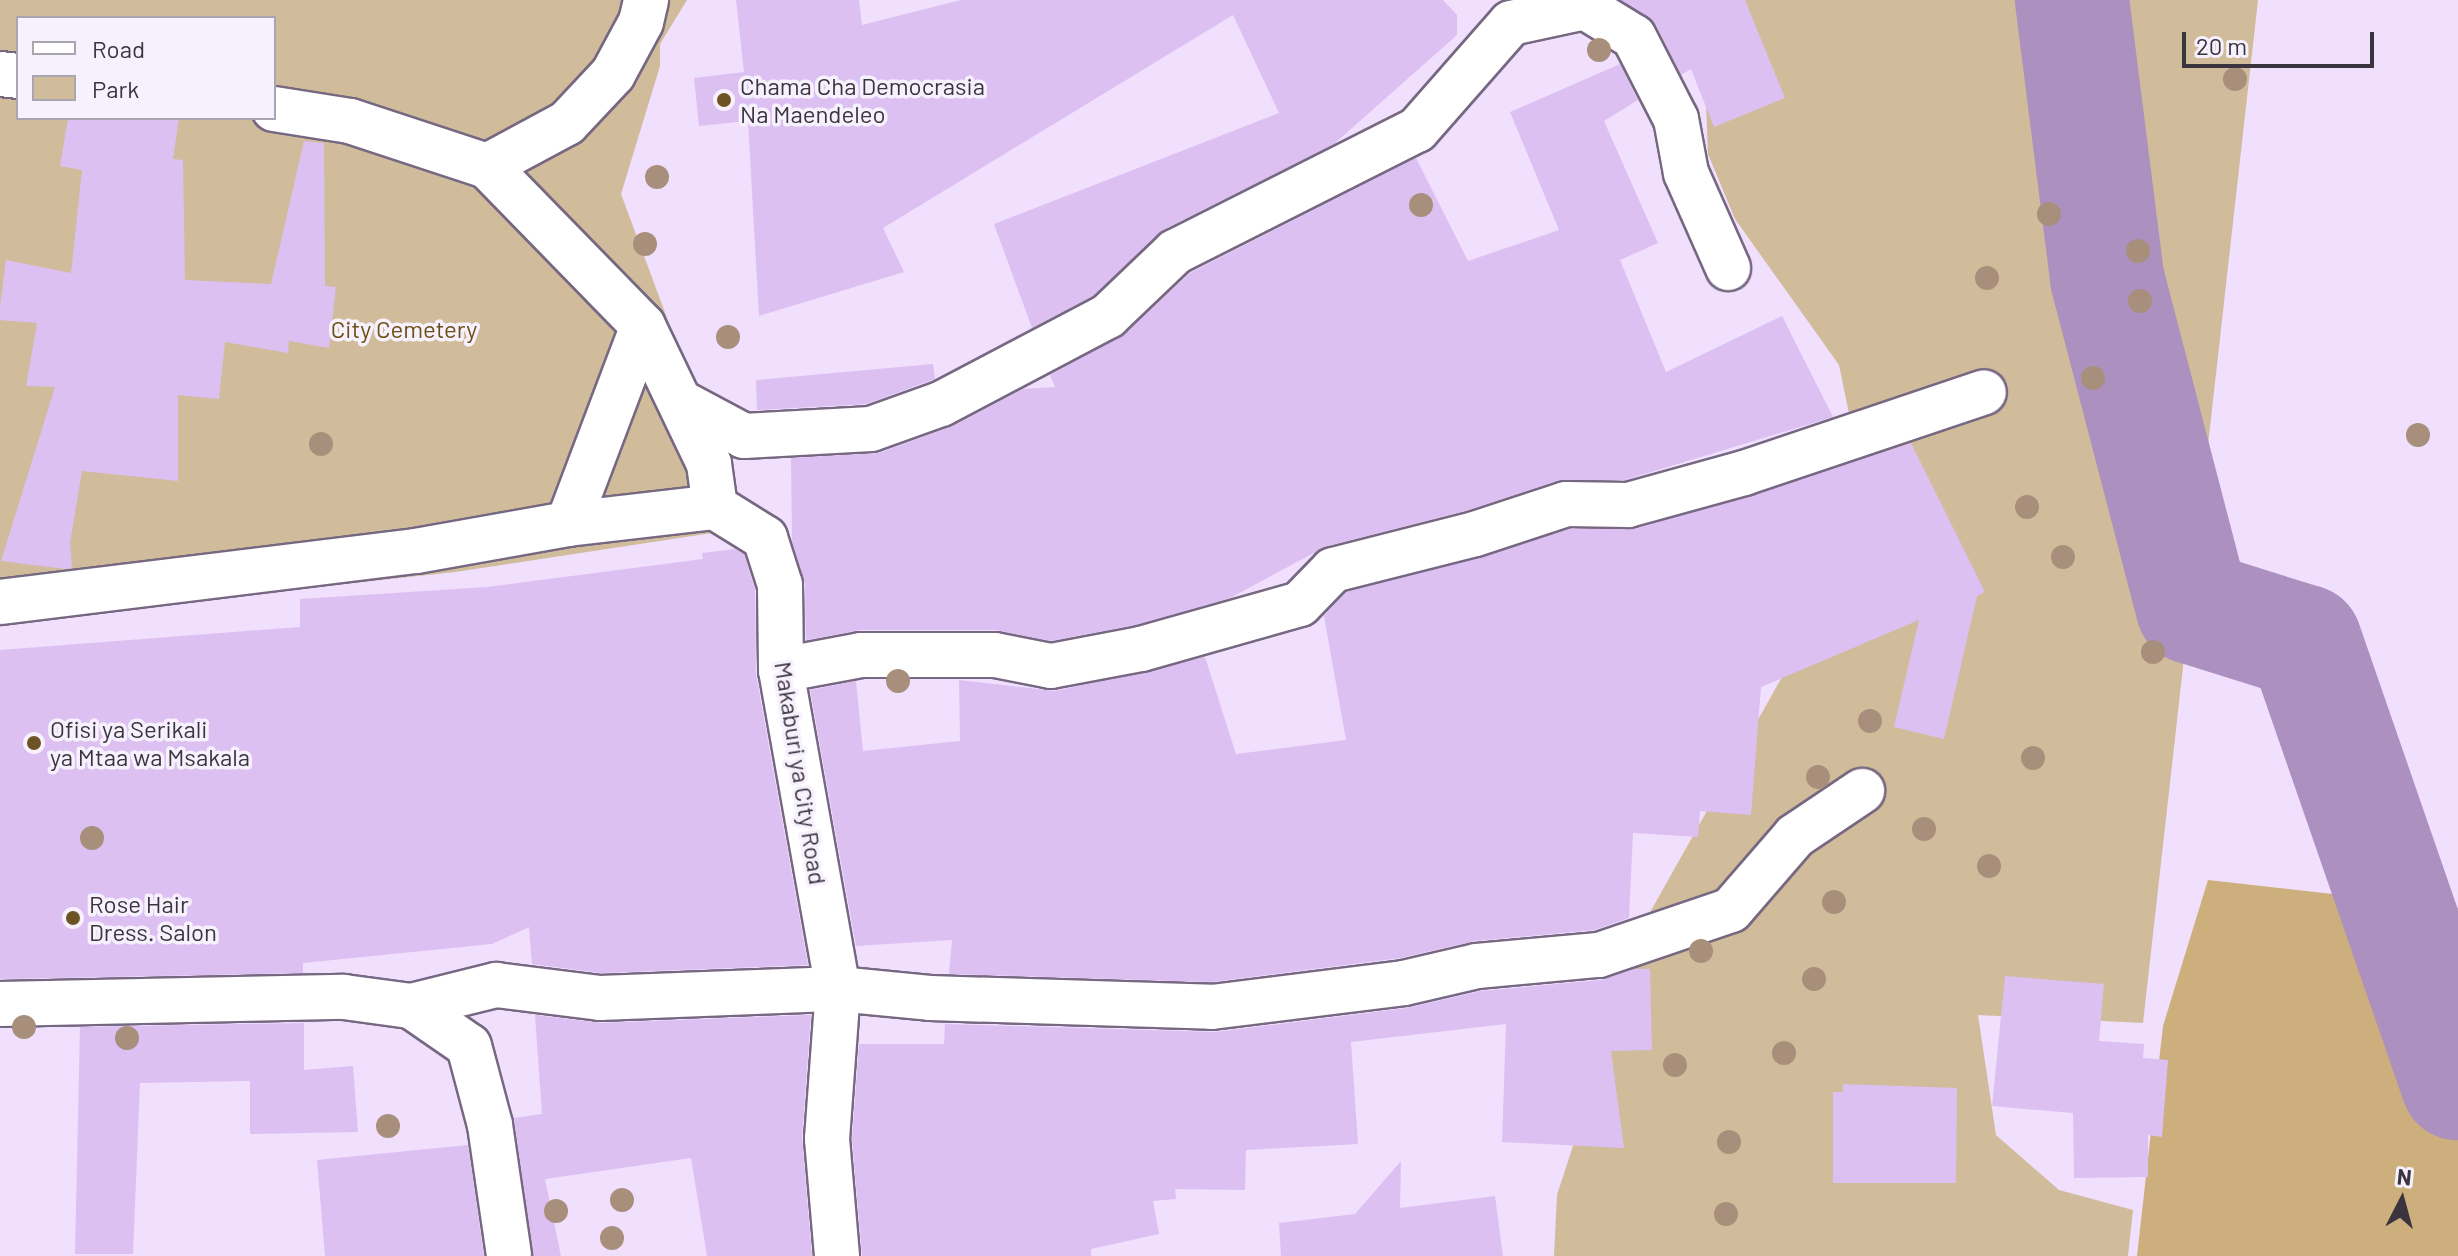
<!DOCTYPE html>
<html>
<head>
<meta charset="utf-8">
<style>
	body { margin:0 }
	#map { position:relative; width:2458px; height:1256px; overflow:hidden; background:#f0dffd; font-family:Barlow,sans-serif }
	div>[style] { position:absolute }
	[style*='--x'] { left:calc(var(--x)*1px); top:calc(var(--y)*1px); width:calc(var(--w)*1px); rotate:calc(var(--a)*1deg) }
	.green>* { inset:0; background:#d0bb9a }
	.forest>* { inset:0; background:#cdae7d }
	.river>* { height:114px; margin:-57px; padding:0 57px; transform-origin:57px; border-radius:57px; background:#ab90c0 }
	.building>* { inset:0; background:#ddc0f2 }
	.roads { filter:drop-shadow(2px 0 #776882) drop-shadow(-2px 0 #776882) drop-shadow(0 2px #776882) drop-shadow(0 -2px #776882) }
	.street>* { height:44px; margin:-22px; padding:0 22px; transform-origin:22px; border-radius:22px; background:#fff }
	.trees>* { width:24px; height:24px; margin:-12px; border-radius:50%; background:#a88f7c }
	.dots>* { width:22px; height:22px; translate:-50% -50%; box-sizing:border-box; border:4px solid #f7f1fd; border-radius:50% }
	span { translate:-50% -50%; white-space:nowrap; text-align:center; line-height:1.15; -webkit-text-stroke:7px #f7f1fd; paint-order:stroke }
	.poi-label { font-size:24px; color:#3a343f }
	.left { translate:0 -50%; text-align:left }
	.park-label { font-size:24px; color:#6d4e13 }
	.street-label { font-size:24px; color:#3a343f }
	.legend { position:absolute; left:16px; top:16px; width:260px; height:104px; box-sizing:border-box; background:#f7f1fd; border:2px solid #aba5b1; margin:0; padding:10px 14px; list-style:none; font-size:24px; color:#3a343f }
	.legend li { display:flex; align-items:center; gap:16px; height:40px }
	.legend b { width:40px; border:2px solid #aba5b1 }
	.north { position:absolute; left:2362px; top:1160px; width:80px; height:80px; -webkit-text-stroke:6px #f7f1fd; paint-order:stroke; rotate:6deg; font-size:22px; font-weight:700; line-height:32px; text-align:center; color:#3a343f }
	.north::after { content:''; display:block; margin:auto; width:28px; height:36px; background:#3a343f; clip-path:polygon(50% 0,100% 100%,50% 72%,0 100%) }
	.scale { position:absolute; left:2182px; top:32px; width:192px; height:36px; box-sizing:border-box; border:4px solid #3a343f; border-top:0; padding-left:10px; font-size:24px; line-height:28px; white-space:nowrap; color:#3a343f; -webkit-text-stroke:6px #f7f1fd; paint-order:stroke }
</style>
</head>
<body>
<div id="map">
	<div class="green">
		<i style="clip-path:polygon(evenodd,0 0,687px 0,660px 44px,660px 66px,621px 194px,745px 528px,455px 572px,0 621px,0 0,18px 18px,274px 18px,274px 118px,18px 118px,18px 18px)"></i>
		<i style="clip-path:polygon(1702px 0,2258px 0,2143px 1023px,1978px 1015px,1996px 1135px,2059px 1190px,2133px 1210px,2128px 1256px,1554px 1256px,1557px 1195px,1648px 916px,1782px 677px,1881px 568px,1839px 365px,1735px 219px,1708px 154px)"></i>
	</div>
	<div class="forest">
		<i style="clip-path:polygon(2208px 880px,2458px 908px,2458px 1256px,2137px 1256px,2163px 1026px)"></i>
	</div>
	<div class="river">
		<i style="--x:2072;--y:0;--w:280;--a:82.8"></i>
		<i style="--x:2107;--y:278;--w:340;--a:75.4"></i>
		<i style="--x:2193;--y:607;--w:117;--a:17.4"></i>
		<i style="--x:2305;--y:642;--w:467;--a:70.9"></i>
	</div>
	<div class="building">
		<i style="clip-path:polygon(736px 0,859px 0,862px 25px,961px 0,1443px 0,1457px 15px,1457px 35px,1334px 144px,1163px 230px,1093px 296px,1032px 328px,994px 224px,1279px 113px,1233px 15px,883px 228px,904px 272px,759px 316px,748px 121px,699px 126px,694px 78px,744px 72px)"></i>
		<i style="clip-path:polygon(1621px 0,1745px 0,1785px 98px,1714px 127px,1691px 69px,1681px 75px,1656px 25px)"></i>
		<i style="clip-path:polygon(1620px 64px,1638px 100px,1604px 121px,1658px 243px,1620px 260px,1666px 372px,1782px 316px,1833px 417px,1625px 480px,1559px 480px,1468px 510px,1327px 546px,1230px 598px,1135px 625px,1051px 641px,995px 630px,861px 630px,806px 640px,805px 584px,792px 541px,791px 458px,879px 453px,953px 426px,1023px 389px,1055px 387px,1050px 375px,1125px 334px,1190px 273px,1416px 158px,1468px 261px,1559px 230px,1510px 112px)"></i>
		<i style="clip-path:polygon(68px 118px,179px 118px,173px 159px,183px 160px,185px 280px,271px 284px,304px 141px,324px 143px,325px 286px,336px 287px,329px 348px,289px 341px,288px 353px,225px 342px,219px 399px,178px 395px,178px 481px,82px 471px,70px 543px,72px 568px,65px 569px,1px 561px,55px 387px,26px 386px,37px 323px,0 320px,0 307px,6px 260px,71px 273px,82px 170px,60px 166px)"></i>
		<i style="clip-path:polygon(933px 364px,935px 379px,866px 404px,757px 410px,756px 380px)"></i>
		<i style="clip-path:polygon(1911px 443px,1985px 592px,1977px 596px,1944px 739px,1894px 727px,1919px 620px,1761px 687px,1751px 815px,1700px 811px,1698px 837px,1633px 833px,1629px 918px,1594px 930px,1475px 941px,1400px 958px,1211px 982px,949px 974px,952px 940px,856px 946px,810px 690px,856px 681px,863px 751px,960px 741px,959px 680px,1055px 691px,1205px 657px,1236px 754px,1346px 740px,1324px 616px,1346px 592px,1570px 529px,1635px 529px)"></i>
		<i style="clip-path:polygon(735px 549px,744px 554px,755px 589px,756px 674px,808px 965px,601px 973px,532px 964px,529px 927px,492px 944px,303px 963px,303px 973px,0 979px,0 650px,300px 627px,300px 599px,487px 587px,703px 559px,702px 553px)"></i>
		<i style="clip-path:polygon(1634px 969px,1650px 969px,1652px 1050px,1611px 1051px,1624px 1148px,1502px 1142px,1506px 1024px,1351px 1042px,1358px 1144px,1246px 1150px,1245px 1190px,1175px 1189px,1176px 1199px,1153px 1201px,1159px 1234px,1091px 1249px,1091px 1256px,862px 1256px,852px 1139px,859px 1044px,944px 1044px,945px 1024px,1215px 1032px,1407px 1008px,1481px 991px,1601px 980px)"></i>
		<i style="clip-path:polygon(2005px 976px,2104px 984px,2099px 1041px,2144px 1044px,2143px 1058px,2168px 1060px,2162px 1137px,2148px 1135px,2148px 1177px,2074px 1178px,2073px 1113px,1992px 1106px)"></i>
		<i style="clip-path:polygon(535px 1015px,601px 1023px,811px 1015px,802px 1137px,812px 1256px,707px 1256px,691px 1158px,545px 1179px,561px 1256px,533px 1256px,514px 1118px,542px 1114px)"></i>
		<i style="clip-path:polygon(304px 1023px,304px 1070px,353px 1066px,358px 1132px,250px 1134px,250px 1081px,140px 1083px,133px 1254px,75px 1254px,80px 1027px)"></i>
		<i style="clip-path:polygon(1843px 1084px,1957px 1088px,1956px 1183px,1833px 1183px,1833px 1092px,1843px 1092px)"></i>
		<i style="clip-path:polygon(468px 1145px,484px 1256px,325px 1256px,317px 1160px)"></i>
		<i style="clip-path:polygon(1401px 1161px,1400px 1208px,1495px 1196px,1503px 1256px,1281px 1256px,1279px 1223px,1355px 1214px)"></i>
	</div>
	<div class="roads">
		<div class="street">
			<i style="--x:0;--y:74;--w:18;--a:6"></i>
			<i style="--x:274;--y:109;--w:77;--a:9"></i>
			<i style="--x:350;--y:121;--w:144;--a:18.2"></i>
			<i style="--x:487;--y:166;--w:223;--a:45.7"></i>
			<i style="--x:643;--y:326;--w:153;--a:64.4"></i>
			<i style="--x:709;--y:464;--w:43;--a:82.1"></i>
			<i style="--x:715;--y:507;--w:59;--a:31.8"></i>
			<i style="--x:765;--y:538;--w:49;--a:72.3"></i>
			<i style="--x:780;--y:585;--w:85;--a:89.3"></i>
			<i style="--x:781;--y:670;--w:324;--a:79.9"></i>
			<i style="--x:838;--y:989;--w:150;--a:94.2"></i>
			<i style="--x:827;--y:1139;--w:117;--a:85.1"></i>
			<i style="--x:487;--y:166;--w:91;--a:-28.3"></i>
			<i style="--x:567;--y:123;--w:67;--a:-46.8"></i>
			<i style="--x:613;--y:74;--w:59;--a:-61.7"></i>
			<i style="--x:641;--y:22;--w:23;--a:-77"></i>
			<i style="--x:682;--y:403;--w:70;--a:28"></i>
			<i style="--x:744;--y:436;--w:127;--a:-3.2"></i>
			<i style="--x:871;--y:429;--w:74;--a:-19.7"></i>
			<i style="--x:941;--y:404;--w:189;--a:-27.8"></i>
			<i style="--x:1108;--y:316;--w:93;--a:-43.7"></i>
			<i style="--x:1175;--y:252;--w:271;--a:-26.8"></i>
			<i style="--x:1417;--y:130;--w:142;--a:-48.7"></i>
			<i style="--x:1511;--y:23;--w:76;--a:-12.2"></i>
			<i style="--x:1585;--y:7;--w:57;--a:31.5"></i>
			<i style="--x:1634;--y:37;--w:92;--a:62.9"></i>
			<i style="--x:1676;--y:119;--w:55;--a:79.5"></i>
			<i style="--x:1686;--y:173;--w:104;--a:66.1"></i>
			<i style="--x:568;--y:524;--w:212;--a:-69.3"></i>
			<i style="--x:0;--y:602;--w:419;--a:-7"></i>
			<i style="--x:416;--y:551;--w:154;--a:-10.1"></i>
			<i style="--x:568;--y:524;--w:148;--a:-6.6"></i>
			<i style="--x:781;--y:670;--w:81;--a:-10.6"></i>
			<i style="--x:861;--y:655;--w:134;--a:0"></i>
			<i style="--x:995;--y:655;--w:57;--a:11.1"></i>
			<i style="--x:1051;--y:666;--w:92;--a:-10.7"></i>
			<i style="--x:1141;--y:649;--w:165;--a:-15.8"></i>
			<i style="--x:1300;--y:604;--w:47;--a:-45.9"></i>
			<i style="--x:1333;--y:570;--w:146;--a:-14.2"></i>
			<i style="--x:1475;--y:534;--w:96;--a:-18.2"></i>
			<i style="--x:1566;--y:504;--w:62;--a:0.9"></i>
			<i style="--x:1628;--y:505;--w:120;--a:-15.4"></i>
			<i style="--x:1744;--y:473;--w:253;--a:-18.6"></i>
			<i style="--x:0;--y:1004;--w:344;--a:-1.2"></i>
			<i style="--x:344;--y:997;--w:68;--a:7.7"></i>
			<i style="--x:411;--y:1006;--w:70;--a:34.6"></i>
			<i style="--x:469;--y:1046;--w:82;--a:75.1"></i>
			<i style="--x:490;--y:1125;--w:132;--a:81.7"></i>
			<i style="--x:411;--y:1006;--w:88;--a:-13.9"></i>
			<i style="--x:496;--y:985;--w:105;--a:7.1"></i>
			<i style="--x:600;--y:998;--w:238;--a:-2.2"></i>
			<i style="--x:838;--y:989;--w:92;--a:5.6"></i>
			<i style="--x:930;--y:998;--w:282;--a:1.8"></i>
			<i style="--x:1212;--y:1007;--w:193;--a:-7.1"></i>
			<i style="--x:1404;--y:983;--w:75;--a:-13.1"></i>
			<i style="--x:1477;--y:966;--w:122;--a:-5.2"></i>
			<i style="--x:1599;--y:955;--w:139;--a:-18.8"></i>
			<i style="--x:1731;--y:910;--w:98;--a:-49.1"></i>
			<i style="--x:1795;--y:836;--w:81;--a:-33.9"></i>
		</div>
	</div>
	<div class="trees">
		<i style="left:1599px;top:50px"></i>
		<i style="left:2235px;top:79px"></i>
		<i style="left:657px;top:177px"></i>
		<i style="left:1421px;top:205px"></i>
		<i style="left:2049px;top:214px"></i>
		<i style="left:645px;top:244px"></i>
		<i style="left:2138px;top:251px"></i>
		<i style="left:1987px;top:278px"></i>
		<i style="left:2140px;top:301px"></i>
		<i style="left:728px;top:337px"></i>
		<i style="left:2093px;top:378px"></i>
		<i style="left:2418px;top:435px"></i>
		<i style="left:321px;top:444px"></i>
		<i style="left:2027px;top:507px"></i>
		<i style="left:2063px;top:557px"></i>
		<i style="left:2153px;top:652px"></i>
		<i style="left:898px;top:681px"></i>
		<i style="left:1870px;top:721px"></i>
		<i style="left:2033px;top:758px"></i>
		<i style="left:1818px;top:777px"></i>
		<i style="left:1924px;top:829px"></i>
		<i style="left:92px;top:838px"></i>
		<i style="left:1989px;top:866px"></i>
		<i style="left:1834px;top:902px"></i>
		<i style="left:1701px;top:951px"></i>
		<i style="left:1814px;top:979px"></i>
		<i style="left:24px;top:1027px"></i>
		<i style="left:127px;top:1038px"></i>
		<i style="left:1784px;top:1053px"></i>
		<i style="left:1675px;top:1065px"></i>
		<i style="left:388px;top:1126px"></i>
		<i style="left:1729px;top:1142px"></i>
		<i style="left:622px;top:1200px"></i>
		<i style="left:556px;top:1211px"></i>
		<i style="left:1726px;top:1214px"></i>
		<i style="left:612px;top:1238px"></i>
	</div>
	<div class="dots">
		<i style="left:724px;top:100px;background:#6d5324"></i>
		<i style="left:34px;top:743px;background:#6d5324"></i>
		<i style="left:73px;top:918px;background:#6d5324"></i>
	</div>
	<div class="poi-label">
		<span class="left" style="left:740px;top:100px">Chama Cha Democrasia<br>Na Maendeleo</span>
		<span class="left" style="left:50px;top:743px">Ofisi ya Serikali<br>ya Mtaa wa Msakala</span>
		<span class="left" style="left:89px;top:918px">Rose Hair<br>Dress. Salon</span>
	</div>
	<div class="park-label">
		<span style="left:404px;top:329px">City Cemetery</span>
	</div>
	<div class="street-label">
		<span style="left:801px;top:773px;rotate:81deg">Makaburi ya City Road</span>
	</div>
	<ul class="legend">
	<li><b style="height:10px;background:#fff"></b>Road</li>
	<li><b style="height:22px;background:#d0bb9a"></b>Park</li>
	</ul>
	<div class="north">N</div>
	<div class="scale">20 m</div>
</div>
</body>
</html>
